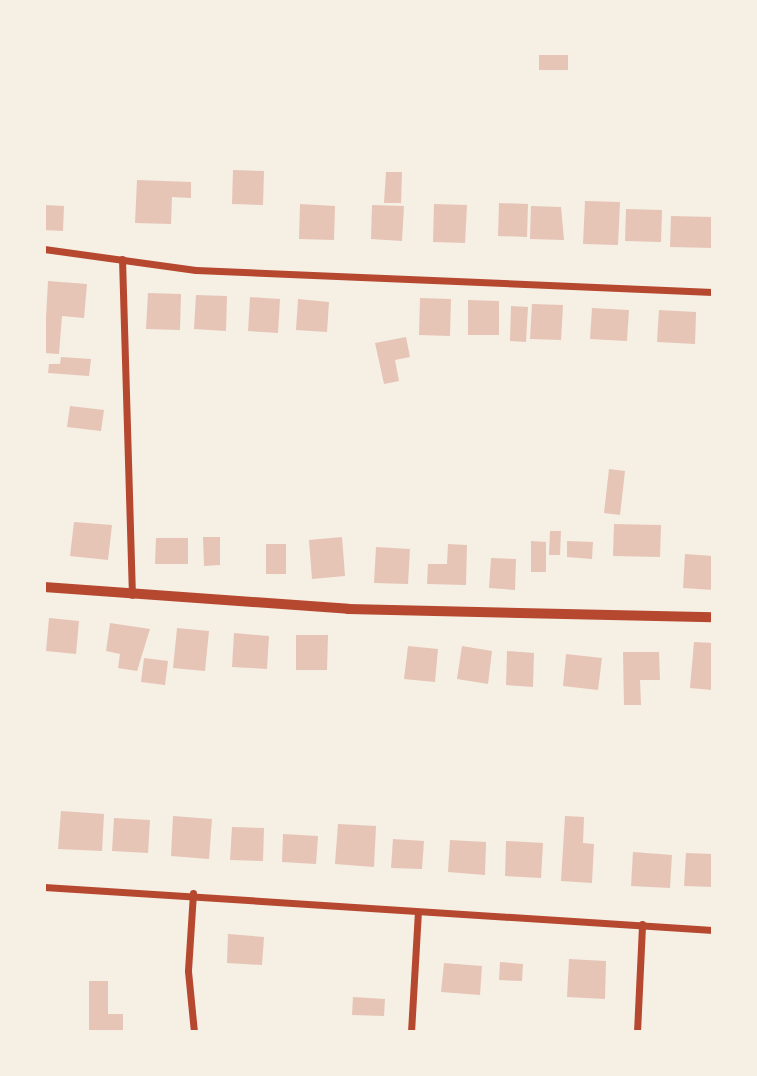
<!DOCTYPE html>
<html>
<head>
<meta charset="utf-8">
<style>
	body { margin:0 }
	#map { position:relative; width:757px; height:1076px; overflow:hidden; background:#f6efe4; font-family:Overpass,sans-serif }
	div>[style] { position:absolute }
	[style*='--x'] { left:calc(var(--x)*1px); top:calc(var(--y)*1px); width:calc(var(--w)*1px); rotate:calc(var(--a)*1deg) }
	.building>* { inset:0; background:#e6c5b7 }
	.minor>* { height:7px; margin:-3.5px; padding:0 3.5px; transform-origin:3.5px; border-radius:3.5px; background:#b5482f }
	.tertiary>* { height:10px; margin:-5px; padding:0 5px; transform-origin:5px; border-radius:5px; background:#b5482f }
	span { translate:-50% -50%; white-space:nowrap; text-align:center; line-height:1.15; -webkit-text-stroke:6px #f6efe4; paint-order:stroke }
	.frame { position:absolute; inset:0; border:46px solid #f6efe4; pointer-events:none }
</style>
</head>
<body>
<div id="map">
	<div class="building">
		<i style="clip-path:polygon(539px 55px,568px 55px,568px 70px,539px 70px)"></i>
		<i style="clip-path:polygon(233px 170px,264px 171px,263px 205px,232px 204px)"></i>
		<i style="clip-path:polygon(386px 172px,402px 172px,401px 203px,384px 203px)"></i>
		<i style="clip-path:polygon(137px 180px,191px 182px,191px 198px,172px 197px,171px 224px,135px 223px)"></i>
		<i style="clip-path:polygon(585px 201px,620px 202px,618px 245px,583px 244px)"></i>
		<i style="clip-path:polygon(499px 203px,528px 204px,527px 237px,498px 236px)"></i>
		<i style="clip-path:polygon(300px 204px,335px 206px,334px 240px,299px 239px)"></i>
		<i style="clip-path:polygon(434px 204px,467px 205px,465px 243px,433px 242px)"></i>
		<i style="clip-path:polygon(44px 205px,64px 206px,63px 231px,44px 230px)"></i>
		<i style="clip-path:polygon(372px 205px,404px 206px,402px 241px,371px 239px)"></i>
		<i style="clip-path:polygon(531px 206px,561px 207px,564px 240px,530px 239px)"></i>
		<i style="clip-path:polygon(626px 209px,662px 210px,661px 242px,625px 241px)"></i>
		<i style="clip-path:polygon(671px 216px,713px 217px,713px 248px,670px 247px)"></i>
		<i style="clip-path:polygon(48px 281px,87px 284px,84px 318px,62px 316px,59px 354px,44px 353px)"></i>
		<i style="clip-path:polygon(148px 293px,181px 294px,180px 330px,146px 329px)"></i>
		<i style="clip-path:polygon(196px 295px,227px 296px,226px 331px,194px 329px)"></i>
		<i style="clip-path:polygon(250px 297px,280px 299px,278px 333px,248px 331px)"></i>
		<i style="clip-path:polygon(420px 298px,451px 299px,450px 336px,419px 335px)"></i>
		<i style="clip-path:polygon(298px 299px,329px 302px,327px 332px,296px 330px)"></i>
		<i style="clip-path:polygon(468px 300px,499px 301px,499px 335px,468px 335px)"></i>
		<i style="clip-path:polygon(532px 304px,563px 305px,561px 340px,530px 339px)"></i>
		<i style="clip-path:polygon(511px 306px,528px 307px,526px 342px,510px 341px)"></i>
		<i style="clip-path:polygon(592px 308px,629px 310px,627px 341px,590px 339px)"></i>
		<i style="clip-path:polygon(659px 310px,696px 312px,695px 344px,657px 342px)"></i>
		<i style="clip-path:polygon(406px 337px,410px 357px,395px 360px,399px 381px,384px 384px,375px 343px)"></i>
		<i style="clip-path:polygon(61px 357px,91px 359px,89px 376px,48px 373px,49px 364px,60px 364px)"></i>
		<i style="clip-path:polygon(70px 406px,104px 410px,101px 431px,67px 427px)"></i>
		<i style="clip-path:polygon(609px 469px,625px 471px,620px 515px,604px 513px)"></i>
		<i style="clip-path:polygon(74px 522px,112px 525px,108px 560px,70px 556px)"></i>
		<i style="clip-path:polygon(614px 524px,661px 525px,660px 557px,613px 556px)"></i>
		<i style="clip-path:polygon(550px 531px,561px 531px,560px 555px,549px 555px)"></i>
		<i style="clip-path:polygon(203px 537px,220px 537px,220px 565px,204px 566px)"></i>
		<i style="clip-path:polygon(342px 537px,345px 576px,312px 579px,309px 540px)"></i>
		<i style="clip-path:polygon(156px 538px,188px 538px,188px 564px,155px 564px)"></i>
		<i style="clip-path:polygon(531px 541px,546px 542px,546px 572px,531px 572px)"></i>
		<i style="clip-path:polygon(567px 541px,593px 542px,592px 559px,567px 557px)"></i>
		<i style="clip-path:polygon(266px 544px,286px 544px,286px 574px,266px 574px)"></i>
		<i style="clip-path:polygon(448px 544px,467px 545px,466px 585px,427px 584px,428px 564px,447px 564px)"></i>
		<i style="clip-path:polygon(376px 547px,410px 549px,408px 584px,374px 583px)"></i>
		<i style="clip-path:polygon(685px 554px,713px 556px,713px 590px,683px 588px)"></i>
		<i style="clip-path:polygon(491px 558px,516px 559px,515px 590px,489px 588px)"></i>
		<i style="clip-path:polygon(49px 618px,79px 621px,76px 654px,46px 651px)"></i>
		<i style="clip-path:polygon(110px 623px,150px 629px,137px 671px,118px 668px,120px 654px,106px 651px)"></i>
		<i style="clip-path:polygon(177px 628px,209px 631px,205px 671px,173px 668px)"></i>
		<i style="clip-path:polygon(234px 633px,269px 636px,267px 669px,232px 667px)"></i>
		<i style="clip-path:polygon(296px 635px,328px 635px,327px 670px,296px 670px)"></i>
		<i style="clip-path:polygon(694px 642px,713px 643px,712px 690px,690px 688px)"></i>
		<i style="clip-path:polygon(408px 646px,438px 649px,435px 682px,404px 679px)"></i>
		<i style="clip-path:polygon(462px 646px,492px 651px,488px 684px,457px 679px)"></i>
		<i style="clip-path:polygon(507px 651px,534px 653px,533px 687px,506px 685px)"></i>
		<i style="clip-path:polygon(623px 652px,659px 652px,660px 680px,640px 680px,641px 705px,624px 705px)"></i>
		<i style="clip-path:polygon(566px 654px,602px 658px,598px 690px,563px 686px)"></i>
		<i style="clip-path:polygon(144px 658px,168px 661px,165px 685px,141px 682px)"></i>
		<i style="clip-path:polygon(61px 811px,104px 814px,102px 851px,58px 849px)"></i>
		<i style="clip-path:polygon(173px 816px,212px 819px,209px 859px,171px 856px)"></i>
		<i style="clip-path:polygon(565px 816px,584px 817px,583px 843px,594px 844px,592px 883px,561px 881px)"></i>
		<i style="clip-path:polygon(114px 818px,150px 820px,148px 853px,112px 851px)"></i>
		<i style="clip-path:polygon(338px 824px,376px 826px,374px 867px,335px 864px)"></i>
		<i style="clip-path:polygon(232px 827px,264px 828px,263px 861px,230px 860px)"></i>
		<i style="clip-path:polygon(283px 834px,318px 836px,316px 864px,282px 862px)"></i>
		<i style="clip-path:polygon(393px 839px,424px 841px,422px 869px,391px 868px)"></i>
		<i style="clip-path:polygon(450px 840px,486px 842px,485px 875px,448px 872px)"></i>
		<i style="clip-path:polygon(506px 841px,543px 843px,541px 878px,505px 876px)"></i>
		<i style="clip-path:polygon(633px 852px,672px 855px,670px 888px,631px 886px)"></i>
		<i style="clip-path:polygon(686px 853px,713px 854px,713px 887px,684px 886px)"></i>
		<i style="clip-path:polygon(228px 934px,264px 937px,262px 965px,227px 963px)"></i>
		<i style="clip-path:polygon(569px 959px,606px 961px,605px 999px,567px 997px)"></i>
		<i style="clip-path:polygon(500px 962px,523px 964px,522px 981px,499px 980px)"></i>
		<i style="clip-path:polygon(444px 963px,482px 966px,480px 995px,441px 992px)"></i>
		<i style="clip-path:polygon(89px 981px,108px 981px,108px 1014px,123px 1014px,123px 1031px,89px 1032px)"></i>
		<i style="clip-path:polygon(353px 997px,385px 999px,384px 1016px,352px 1015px)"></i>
	</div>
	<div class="minor">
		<i style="--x:44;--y:249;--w:153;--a:7.9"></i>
		<i style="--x:196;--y:270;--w:517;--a:2.44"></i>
		<i style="--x:122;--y:259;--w:336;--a:88.3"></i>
		<i style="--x:44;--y:887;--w:670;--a:3.68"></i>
		<i style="--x:193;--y:893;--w:78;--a:93.7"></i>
		<i style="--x:188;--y:971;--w:61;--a:84.4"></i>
		<i style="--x:411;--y:1032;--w:120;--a:-86.7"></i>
		<i style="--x:637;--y:1032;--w:108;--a:-87.3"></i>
	</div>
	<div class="tertiary">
		<i style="--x:44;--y:587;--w:305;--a:4.1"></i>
		<i style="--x:348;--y:609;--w:365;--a:1.3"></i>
	</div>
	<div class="frame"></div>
</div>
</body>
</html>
